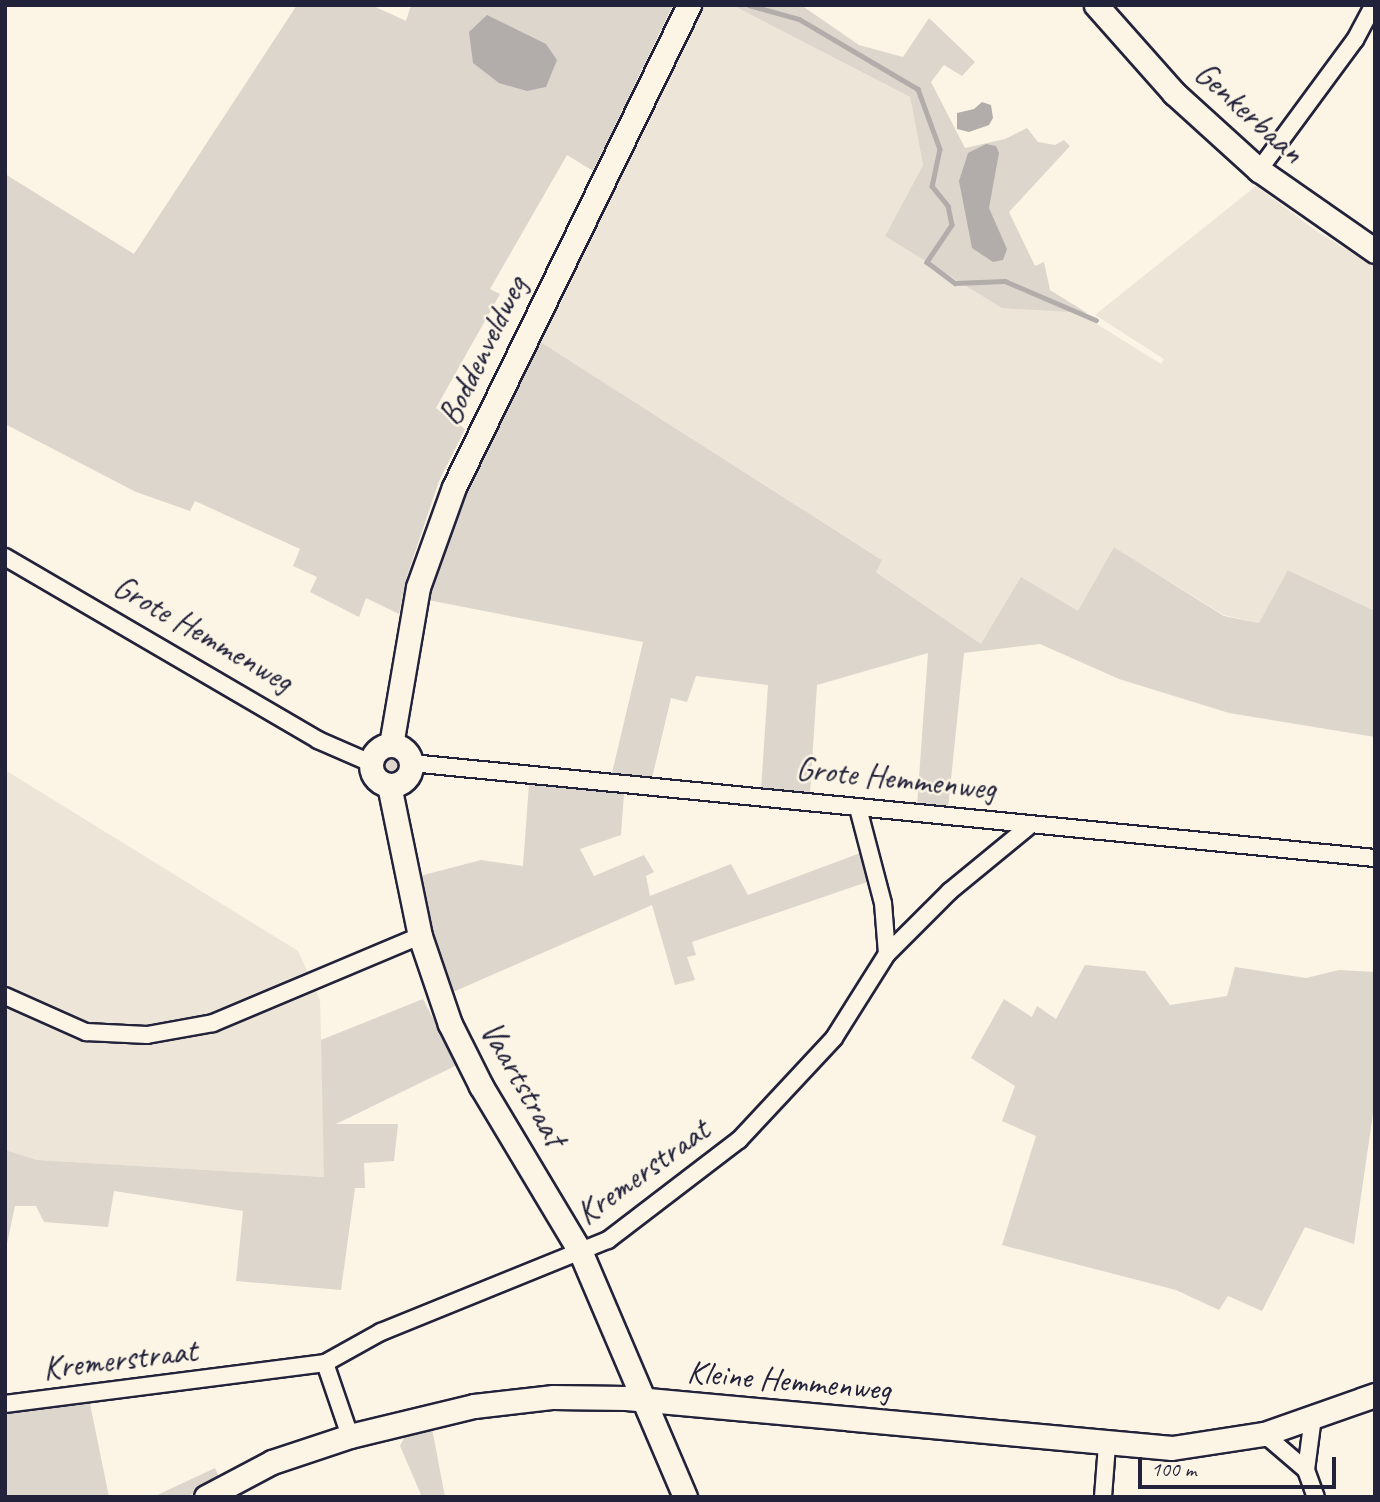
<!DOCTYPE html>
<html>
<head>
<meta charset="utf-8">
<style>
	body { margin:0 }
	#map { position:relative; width:1380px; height:1502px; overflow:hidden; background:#fcf5e5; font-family:Caveat,sans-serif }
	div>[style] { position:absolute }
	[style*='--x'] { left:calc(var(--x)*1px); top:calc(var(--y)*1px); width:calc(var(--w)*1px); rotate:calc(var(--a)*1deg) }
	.built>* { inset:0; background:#ece5d8 }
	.green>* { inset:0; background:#dcd6cc }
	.round { border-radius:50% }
	.water>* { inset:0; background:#b2adab }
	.stream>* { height:4.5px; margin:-2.25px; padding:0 2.25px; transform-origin:2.25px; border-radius:2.25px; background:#b2adab }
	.roads { filter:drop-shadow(2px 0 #22223b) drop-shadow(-2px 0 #22223b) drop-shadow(0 2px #22223b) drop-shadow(0 -2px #22223b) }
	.street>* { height:16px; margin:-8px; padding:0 8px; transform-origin:8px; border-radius:8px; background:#fcf5e5 }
	.secondary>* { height:23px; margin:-11.5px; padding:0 11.5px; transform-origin:11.5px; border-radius:11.5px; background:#fcf5e5 }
	.secondary>.ring { margin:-11.5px; padding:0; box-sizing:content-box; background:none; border:23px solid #fcf5e5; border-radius:50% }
	span { translate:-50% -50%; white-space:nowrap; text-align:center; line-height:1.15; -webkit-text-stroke:5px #fcf5e5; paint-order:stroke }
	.street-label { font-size:33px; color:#22223b }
	.frame { position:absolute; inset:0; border:7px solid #22223b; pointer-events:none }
	.scale { position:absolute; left:1138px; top:1457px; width:198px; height:32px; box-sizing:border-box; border:4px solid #22223b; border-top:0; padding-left:9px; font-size:21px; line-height:24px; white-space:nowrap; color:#22223b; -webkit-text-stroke:5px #fcf5e5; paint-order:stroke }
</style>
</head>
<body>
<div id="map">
	<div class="built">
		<i style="clip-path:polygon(703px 5px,732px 5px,910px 97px,923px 165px,885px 236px,1092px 321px,1161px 364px,1164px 359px,1095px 315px,1256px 186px,1318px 232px,1375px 267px,1375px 611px,1289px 570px,1259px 623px,1224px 615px,1114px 547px,1078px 612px,981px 644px,875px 571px,881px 559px,539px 341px)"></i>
		<i style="clip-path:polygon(5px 770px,298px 951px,320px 1000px,325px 1177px,36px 1160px,5px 1150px)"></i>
	</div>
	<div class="green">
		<i style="clip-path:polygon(297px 5px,371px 5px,406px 21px,411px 5px,673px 5px,593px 171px,567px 155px,490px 289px,500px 294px,436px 408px,465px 429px,439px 481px,406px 579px,399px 614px,366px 598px,359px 617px,310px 592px,317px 577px,293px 566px,300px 549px,195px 501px,190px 511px,136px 492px,5px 424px,5px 174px,134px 254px)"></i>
		<i style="clip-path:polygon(732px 5px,801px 5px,859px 45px,903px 57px,929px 18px,975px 62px,962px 76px,944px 65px,931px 82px,965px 148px,1005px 139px,1027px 128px,1038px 142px,1055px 145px,1064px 140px,1070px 146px,1009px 212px,1035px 266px,1044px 262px,1050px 290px,1087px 313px,1002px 308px,885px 236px,923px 165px,910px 97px)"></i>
		<i style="clip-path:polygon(539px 341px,882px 560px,876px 572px,981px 644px,1021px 577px,1078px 611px,1114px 547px,1224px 616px,1259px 623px,1288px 570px,1375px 611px,1375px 737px,1229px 713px,1119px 679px,1040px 644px,964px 653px,948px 808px,917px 805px,928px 653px,817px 685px,810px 793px,761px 790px,768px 685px,696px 676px,687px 702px,671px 698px,652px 778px,612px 773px,643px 642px,428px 600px,441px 546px,478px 456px)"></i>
		<i class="round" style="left:379px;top:753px;width:24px;height:24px"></i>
		<i style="clip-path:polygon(529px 784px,624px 793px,621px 835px,580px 849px,594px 876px,644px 855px,654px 872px,646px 876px,650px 896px,731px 864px,748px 895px,863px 852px,870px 881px,692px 942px,696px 955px,687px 957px,695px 980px,675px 985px,652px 905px,453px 992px,431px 927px,420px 876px,481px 860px,523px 866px)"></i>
		<i style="clip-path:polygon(1085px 965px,1145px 971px,1170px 1005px,1227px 996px,1235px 967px,1306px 978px,1339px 970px,1375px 972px,1375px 1100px,1354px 1244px,1305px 1227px,1262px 1311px,1228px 1296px,1219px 1310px,1176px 1290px,1002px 1245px,1036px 1136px,1002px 1121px,1015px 1086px,971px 1058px,1004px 999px,1032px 1017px,1037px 1006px,1056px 1019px)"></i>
		<i style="clip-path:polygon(423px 999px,457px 1065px,336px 1124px,398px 1124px,394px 1161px,364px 1163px,365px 1188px,355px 1188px,341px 1290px,236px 1281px,243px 1211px,114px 1191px,108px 1227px,44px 1222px,36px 1206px,15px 1206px,5px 1253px,5px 1150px,37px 1160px,324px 1177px,321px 1040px)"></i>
		<i style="clip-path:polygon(89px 1399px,109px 1497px,5px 1497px,5px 1410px)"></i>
		<i style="clip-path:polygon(431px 1423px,445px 1497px,422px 1497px,400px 1446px,409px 1428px)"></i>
		<i style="clip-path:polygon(215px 1468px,219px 1477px,187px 1497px,153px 1497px)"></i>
	</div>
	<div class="water">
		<i style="clip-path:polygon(487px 15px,546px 44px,557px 60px,546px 87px,527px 91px,499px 83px,473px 63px,469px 32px)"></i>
		<i style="clip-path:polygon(982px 102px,991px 105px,993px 118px,989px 125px,969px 132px,957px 129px,957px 113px,974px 109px)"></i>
		<i style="clip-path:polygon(986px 144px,996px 146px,999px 153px,989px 208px,1007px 249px,1003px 260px,993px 262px,972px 248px,959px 181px,968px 153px)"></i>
	</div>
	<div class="stream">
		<i style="--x:749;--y:5;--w:52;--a:15.6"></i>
		<i style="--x:799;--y:19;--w:138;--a:30.5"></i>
		<i style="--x:918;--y:89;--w:64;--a:69.9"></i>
		<i style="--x:940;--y:149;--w:38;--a:102"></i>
		<i style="--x:932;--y:186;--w:26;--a:51"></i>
		<i style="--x:948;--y:206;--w:19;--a:78"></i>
		<i style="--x:952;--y:225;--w:45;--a:124"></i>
		<i style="--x:927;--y:262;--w:35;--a:37"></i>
		<i style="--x:955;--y:283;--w:50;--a:-2.3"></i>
		<i style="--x:1005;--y:281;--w:99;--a:23.2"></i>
	</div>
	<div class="roads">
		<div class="street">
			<i style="--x:1259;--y:170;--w:162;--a:-53.6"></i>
			<i style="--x:1355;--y:40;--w:40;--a:-62"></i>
			<i style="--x:5;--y:557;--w:363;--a:30.3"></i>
			<i style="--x:318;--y:740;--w:58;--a:23.5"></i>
			<i style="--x:411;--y:763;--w:969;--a:5.63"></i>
			<i style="--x:858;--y:808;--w:98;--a:75.3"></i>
			<i style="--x:883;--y:903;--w:51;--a:85.5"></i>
			<i style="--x:5;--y:996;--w:89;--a:24"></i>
			<i style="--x:86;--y:1032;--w:61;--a:2.8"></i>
			<i style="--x:147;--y:1035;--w:67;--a:-10.3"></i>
			<i style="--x:213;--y:1023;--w:225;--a:-22.8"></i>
			<i style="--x:325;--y:1363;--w:77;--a:71.1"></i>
			<i style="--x:5;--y:1404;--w:323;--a:-7.3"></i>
			<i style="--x:325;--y:1363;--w:64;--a:-29"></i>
			<i style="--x:381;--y:1332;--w:245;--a:-22.1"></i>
			<i style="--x:608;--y:1240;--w:165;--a:-37.4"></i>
			<i style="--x:739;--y:1140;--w:139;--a:-47"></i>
			<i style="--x:834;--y:1038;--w:99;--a:-57.8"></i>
			<i style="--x:887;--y:954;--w:89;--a:-45"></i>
			<i style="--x:950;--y:891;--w:101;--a:-39.4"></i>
			<i style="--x:1313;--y:1417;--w:53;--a:97.5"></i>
			<i style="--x:1306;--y:1470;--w:29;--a:70"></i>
			<i style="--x:1264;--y:1434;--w:55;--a:40.6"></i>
			<i style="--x:1103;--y:1497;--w:52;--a:-85.6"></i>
		</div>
		<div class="secondary">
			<i style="--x:1096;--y:5;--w:118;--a:48.4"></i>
			<i style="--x:1174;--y:93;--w:115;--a:42.2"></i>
			<i style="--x:1259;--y:170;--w:141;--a:34.9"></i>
			<i style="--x:391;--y:745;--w:160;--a:-80.3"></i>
			<i style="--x:418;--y:587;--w:106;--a:-70.2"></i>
			<i style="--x:454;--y:487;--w:536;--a:-64.01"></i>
			<i class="ring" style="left:371px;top:745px;width:17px;height:17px"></i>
			<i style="--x:389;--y:785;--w:154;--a:78.4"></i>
			<i style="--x:420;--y:936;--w:93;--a:71.2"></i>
			<i style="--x:450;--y:1024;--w:69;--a:63.4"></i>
			<i style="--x:481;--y:1086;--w:195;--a:59.1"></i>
			<i style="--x:581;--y:1253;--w:265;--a:66.9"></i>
			<i style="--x:206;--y:1497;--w:75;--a:-27.9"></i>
			<i style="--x:272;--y:1462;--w:82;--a:-18.4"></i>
			<i style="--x:350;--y:1436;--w:128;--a:-13.6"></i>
			<i style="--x:474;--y:1406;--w:80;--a:-6.5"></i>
			<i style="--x:553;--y:1397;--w:73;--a:0.8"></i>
			<i style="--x:626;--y:1398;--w:548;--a:5.23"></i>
			<i style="--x:1172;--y:1448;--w:93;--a:-8.7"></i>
			<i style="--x:1264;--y:1434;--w:118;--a:-19.4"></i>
		</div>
	</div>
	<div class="street-label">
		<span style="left:1249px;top:113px;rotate:42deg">Genkerbaan</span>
		<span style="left:483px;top:351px;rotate:-64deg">Boddenveldweg</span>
		<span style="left:203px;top:634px;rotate:30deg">Grote Hemmenweg</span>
		<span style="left:896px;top:779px;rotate:6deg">Grote Hemmenweg</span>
		<span style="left:523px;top:1084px;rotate:60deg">Vaartstraat</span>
		<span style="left:643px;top:1172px;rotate:-36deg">Kremerstraat</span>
		<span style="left:120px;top:1360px;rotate:-7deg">Kremerstraat</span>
		<span style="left:789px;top:1381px;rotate:5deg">Kleine Hemmenweg</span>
	</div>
	<div class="frame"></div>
	<div class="scale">100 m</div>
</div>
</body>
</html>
